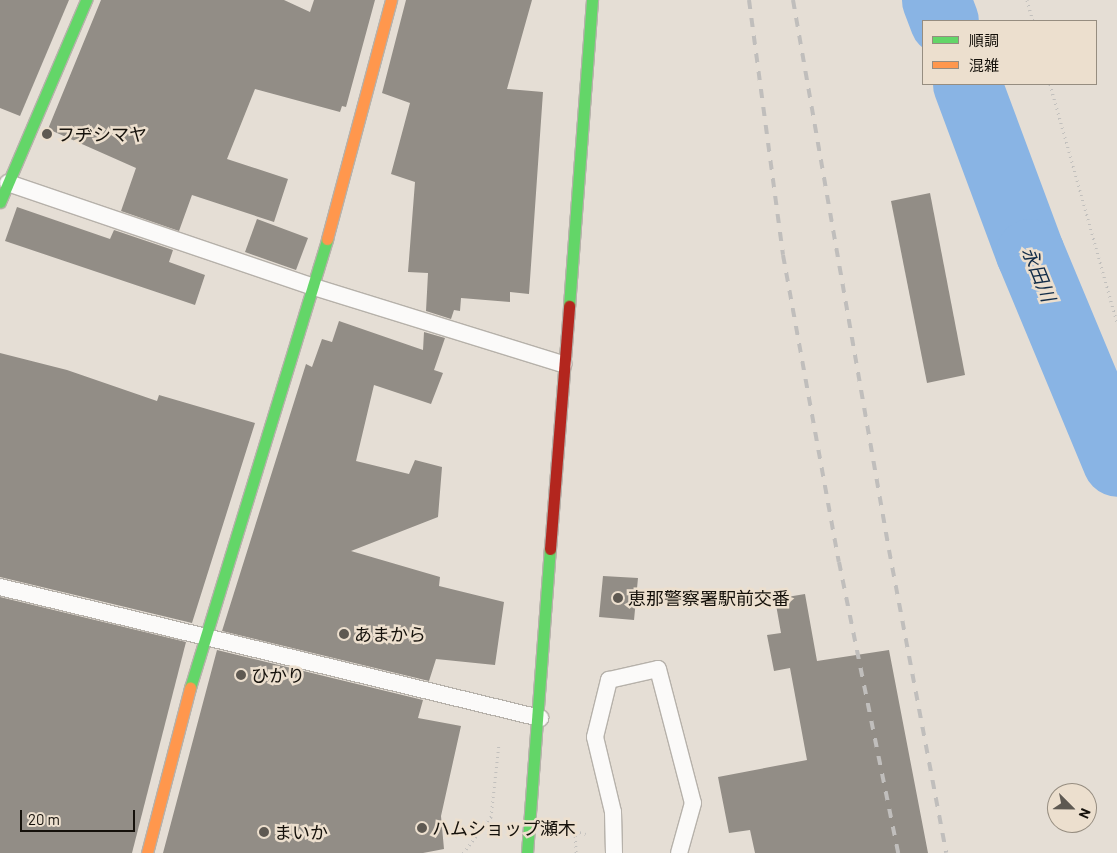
<!DOCTYPE html>
<html>
<head>
<meta charset="utf-8">
<style>
	body { margin:0 }
	#map { position:relative; width:1117px; height:853px; overflow:hidden; background:#e5ded5; font-family:Barlow,"Noto Sans JP",sans-serif }
	div>[style] { position:absolute }
	[style*='--x'] { left:calc(var(--x)*1px); top:calc(var(--y)*1px); width:calc(var(--w)*1px); rotate:calc(var(--a)*1deg) }
	.river>* { height:69px; margin:-34.5px; padding:0 34.5px; transform-origin:34.5px; border-radius:34.5px; background:#89b4e4 }
	.building>* { inset:0; background:#928d86 }
	.path>* { height:3px; margin-top:-1.5px; transform-origin:0; background:repeating-linear-gradient(90deg,#c2c0bd 0 1px,transparent 0 5px) }
	.roads { filter:drop-shadow(1px 0 #b6b1aa) drop-shadow(-1px 0 #b6b1aa) drop-shadow(0 1px #b6b1aa) drop-shadow(0 -1px #b6b1aa) }
	.lane>* { height:16px; margin:-8px; padding:0 8px; transform-origin:8px; border-radius:8px; background:#fbfaf9 }
	.fast>* { height:11px; margin:-5.5px; padding:0 5.5px; transform-origin:5.5px; border-radius:5.5px; background:#63d668 }
	.slow>* { height:11px; margin:-5.5px; padding:0 5.5px; transform-origin:5.5px; border-radius:5.5px; background:#ff974d }
	.jam>* { height:11px; margin:-5.5px; padding:0 5.5px; transform-origin:5.5px; border-radius:5.5px; background:#b3261e }
	.rail>* { height:4px; margin-top:-2px; transform-origin:0; background:repeating-linear-gradient(90deg,#c0bebc 0 9px,transparent 0 18px) }
	.dots>* { width:14px; height:14px; translate:-50% -50%; box-sizing:border-box; border:2px solid #ecdfce; border-radius:50% }
	span { translate:-50% -50%; white-space:nowrap; text-align:center; line-height:1.15; -webkit-text-stroke:5px #ecdfce; paint-order:stroke }
	.poi-label { font-size:18px; color:#15110b }
	.left { translate:0 -50%; text-align:left }
	.water-label { font-size:19px; color:#112c48; font-style:italic }
	.legend { position:absolute; left:922px; top:20px; width:175px; height:65px; box-sizing:border-box; background:#ecdfce; border:1px solid #968d80; margin:0; padding:6px 9px; list-style:none; font-size:15px; color:#15110b }
	.legend li { display:flex; align-items:center; gap:10px; height:25px }
	.legend b { width:25px; border:1px solid #968d80 }
	.north { position:absolute; left:1047px; top:783px; width:50px; height:50px; box-sizing:border-box; background:#ecdfce; border:1px solid #968d80; border-radius:50%; rotate:113deg; font-size:14px; font-weight:700; line-height:20px; text-align:center; color:#15110b }
	.north::after { content:''; display:block; margin:auto; width:18px; height:22px; background:#5e5952; clip-path:polygon(50% 0,100% 100%,50% 72%,0 100%) }
	.scale { position:absolute; left:20px; top:810px; width:115px; height:22px; box-sizing:border-box; border:2px solid #15110b; border-top:0; padding-left:6px; font-size:15px; line-height:18px; white-space:nowrap; color:#15110b; -webkit-text-stroke:4px #ecdfce; paint-order:stroke }
</style>
</head>
<body>
<div id="map">
	<div class="river">
		<i style="--x:936;--y:0;--w:22;--a:69"></i>
		<i style="--x:967;--y:84;--w:180;--a:69.6"></i>
		<i style="--x:1030;--y:253;--w:226;--a:67.4"></i>
	</div>
	<div class="building">
		<i style="clip-path:polygon(0 0,69px 0,20px 116px,0 108px)"></i>
		<i style="clip-path:polygon(101px 0,284px 0,310px 12px,314px 0,375px 0,346px 107px,342px 106px,340px 112px,255px 89px,227px 159px,288px 179px,274px 222px,192px 195px,179px 231px,121px 211px,136px 168px,48px 129px)"></i>
		<i style="clip-path:polygon(406px 0,532px 0,507px 89px,543px 92px,529px 294px,510px 292px,510px 302px,461px 298px,460px 311px,454px 310px,451px 319px,426px 311px,428px 273px,408px 272px,415px 182px,391px 174px,410px 103px,382px 93px)"></i>
		<i style="clip-path:polygon(930px 193px,965px 375px,927px 383px,891px 201px)"></i>
		<i style="clip-path:polygon(17px 207px,110px 239px,114px 230px,173px 250px,169px 262px,205px 275px,195px 305px,5px 241px)"></i>
		<i style="clip-path:polygon(257px 219px,308px 238px,296px 270px,245px 252px)"></i>
		<i style="clip-path:polygon(339px 321px,423px 350px,424px 332px,445px 338px,434px 370px,443px 373px,431px 404px,374px 385px,356px 461px,409px 474px,415px 460px,442px 467px,438px 517px,351px 551px,440px 577px,439px 586px,504px 602px,495px 665px,436px 659px,429px 681px,222px 631px,306px 364px,312px 367px,322px 339px,332px 342px)"></i>
		<i style="clip-path:polygon(0 353px,67px 370px,157px 401px,159px 395px,255px 423px,192px 623px,0 577px)"></i>
		<i style="clip-path:polygon(603px 576px,638px 578px,634px 620px,599px 617px)"></i>
		<i style="clip-path:polygon(805px 594px,817px 661px,889px 650px,928px 853px,755px 853px,750px 830px,729px 833px,718px 777px,807px 760px,790px 668px,774px 671px,767px 635px,781px 633px,775px 599px)"></i>
		<i style="clip-path:polygon(0 597px,186px 642px,132px 853px,0 853px)"></i>
		<i style="clip-path:polygon(217px 650px,423px 700px,418px 718px,461px 726px,441px 816px,444px 849px,423px 853px,163px 853px)"></i>
	</div>
	<div class="path">
		<i style="--x:1027;--y:0;--w:22;--a:74"></i>
		<i style="--x:1050;--y:84;--w:247;--a:74.3"></i>
		<i style="--x:563;--y:829;--w:12;--a:9"></i>
		<i style="--x:575;--y:831;--w:22;--a:87"></i>
		<i style="--x:575;--y:831;--w:11;--a:15"></i>
		<i style="--x:463;--y:853;--w:46;--a:-52.1"></i>
		<i style="--x:491;--y:817;--w:74;--a:-83.8"></i>
	</div>
	<div class="roads">
		<div class="lane">
			<i style="--x:8;--y:183;--w:323;--a:18.8"></i>
			<i style="--x:314;--y:287;--w:261;--a:17.2"></i>
			<i style="--x:0;--y:587;--w:556;--a:13.64"></i>
			<i style="--x:614;--y:853;--w:41;--a:-91.4"></i>
			<i style="--x:613;--y:812;--w:77;--a:-103.5"></i>
			<i style="--x:595;--y:737;--w:59;--a:-76.2"></i>
			<i style="--x:609;--y:680;--w:50;--a:-12.7"></i>
			<i style="--x:658;--y:669;--w:138;--a:75.4"></i>
			<i style="--x:693;--y:803;--w:52;--a:105.6"></i>
		</div>
		<div class="fast">
			<i style="--x:0;--y:202;--w:220;--a:-66.9"></i>
			<i style="--x:569;--y:306;--w:307;--a:-85.7"></i>
			<i style="--x:190;--y:688;--w:469;--a:-73"></i>
			<i style="--x:527;--y:853;--w:305;--a:-85.7"></i>
		</div>
		<div class="slow">
			<i style="--x:327;--y:239;--w:247;--a:-75"></i>
			<i style="--x:147;--y:853;--w:171;--a:-75.4"></i>
		</div>
		<div class="jam">
			<i style="--x:550;--y:549;--w:244;--a:-85.5"></i>
		</div>
	</div>
	<div class="rail">
		<i style="--x:749;--y:0;--w:257;--a:82.4"></i>
		<i style="--x:783;--y:255;--w:312;--a:79.7"></i>
		<i style="--x:839;--y:562;--w:297;--a:78.5"></i>
		<i style="--x:793;--y:0;--w:558;--a:80.1"></i>
		<i style="--x:889;--y:550;--w:308;--a:79.3"></i>
	</div>
	<div class="dots">
		<i style="left:47px;top:134px;background:#5e5952"></i>
		<i style="left:618px;top:598px;background:#5e5952"></i>
		<i style="left:344px;top:634px;background:#5e5952"></i>
		<i style="left:241px;top:675px;background:#5e5952"></i>
		<i style="left:422px;top:828px;background:#5e5952"></i>
		<i style="left:264px;top:832px;background:#5e5952"></i>
	</div>
	<div class="poi-label">
		<span class="left" style="left:57px;top:134px">フヂシマヤ</span>
		<span class="left" style="left:628px;top:598px">恵那警察署駅前交番</span>
		<span class="left" style="left:354px;top:634px">あまから</span>
		<span class="left" style="left:251px;top:675px">ひかり</span>
		<span class="left" style="left:432px;top:828px">ハムショップ瀬木</span>
		<span class="left" style="left:274px;top:832px">まいか</span>
	</div>
	<div class="water-label">
		<span style="left:1039px;top:274px;rotate:68deg">永田川</span>
	</div>
	<ul class="legend">
	<li><b style="height:6px;background:#63d668"></b>順調</li>
	<li><b style="height:6px;background:#ff974d"></b>混雑</li>
	</ul>
	<div class="north">N</div>
	<div class="scale">20 m</div>
</div>
</body>
</html>
